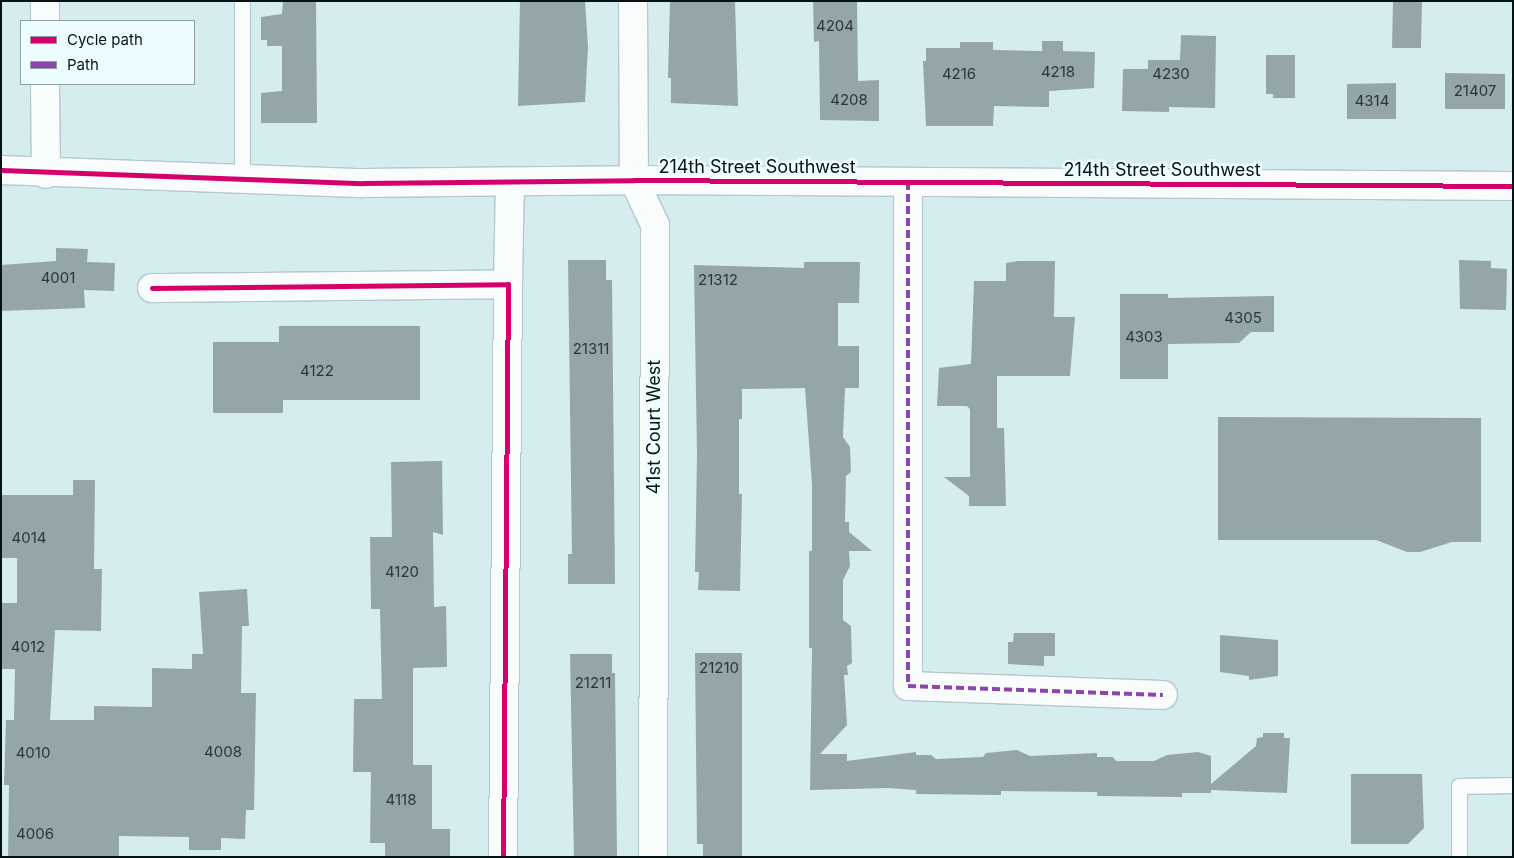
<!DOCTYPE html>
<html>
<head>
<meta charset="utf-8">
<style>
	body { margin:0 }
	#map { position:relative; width:1514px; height:858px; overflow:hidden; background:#d6edf0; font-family:Inter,sans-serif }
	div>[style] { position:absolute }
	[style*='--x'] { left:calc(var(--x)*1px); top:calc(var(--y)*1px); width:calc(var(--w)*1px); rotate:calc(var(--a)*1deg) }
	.building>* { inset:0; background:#94a6a7 }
	.roads { filter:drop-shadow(1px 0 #b6c7c9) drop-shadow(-1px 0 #b6c7c9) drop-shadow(0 1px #b6c7c9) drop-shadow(0 -1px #b6c7c9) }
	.service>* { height:15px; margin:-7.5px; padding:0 7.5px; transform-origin:7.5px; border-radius:7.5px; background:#f9fcfd }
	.minor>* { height:28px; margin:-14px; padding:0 14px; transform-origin:14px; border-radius:14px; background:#f9fcfd }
	.tertiary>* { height:28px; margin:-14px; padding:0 14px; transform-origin:14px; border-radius:14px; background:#f9fcfd }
	.quiet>* { height:4px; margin-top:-2px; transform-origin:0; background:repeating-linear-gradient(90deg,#8e44ad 0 8px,transparent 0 12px) }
	.cycleway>* { height:5px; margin:-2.5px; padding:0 2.5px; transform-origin:2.5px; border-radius:2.5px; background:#d6006c }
	span { translate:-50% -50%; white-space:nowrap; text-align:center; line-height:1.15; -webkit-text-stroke:5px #edfdff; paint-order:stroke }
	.number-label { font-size:15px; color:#28383a }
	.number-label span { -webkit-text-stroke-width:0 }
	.street-label { font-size:18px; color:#041315 }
	.frame { position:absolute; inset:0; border:2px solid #041315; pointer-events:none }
	.legend { position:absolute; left:20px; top:20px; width:175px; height:65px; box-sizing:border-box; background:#edfdff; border:1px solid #909fa1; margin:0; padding:6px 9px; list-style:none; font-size:15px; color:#041315 }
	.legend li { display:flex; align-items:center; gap:10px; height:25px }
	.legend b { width:25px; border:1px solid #909fa1 }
</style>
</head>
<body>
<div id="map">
	<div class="building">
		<i style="clip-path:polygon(283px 1px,316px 1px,317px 123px,261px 123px,261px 93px,282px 91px,282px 46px,267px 46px,267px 40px,261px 40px,261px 17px,282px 14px)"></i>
		<i style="clip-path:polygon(520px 1px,585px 1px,588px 47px,585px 102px,518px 106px)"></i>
		<i style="clip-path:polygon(670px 1px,735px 1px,738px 106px,671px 103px,671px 78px,668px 78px)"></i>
		<i style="clip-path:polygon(813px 1px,857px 1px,858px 81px,879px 80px,879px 121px,820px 120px,819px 41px,814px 42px)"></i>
		<i style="clip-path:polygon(1393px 1px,1422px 1px,1421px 48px,1392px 48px)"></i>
		<i style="clip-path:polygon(1181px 35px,1216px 36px,1215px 108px,1169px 107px,1169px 112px,1122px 111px,1123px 69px,1148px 69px,1148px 60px,1180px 60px)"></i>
		<i style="clip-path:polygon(1042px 41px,1063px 41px,1063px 51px,1095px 52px,1094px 88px,1049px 91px,1049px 107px,994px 106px,993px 126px,926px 126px,923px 61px,926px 61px,926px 48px,960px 48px,960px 42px,993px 42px,993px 50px,1042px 51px)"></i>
		<i style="clip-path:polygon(1266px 55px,1295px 55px,1295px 98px,1273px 98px,1273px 94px,1266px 94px)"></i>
		<i style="clip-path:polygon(1445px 73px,1505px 74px,1505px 109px,1445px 109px)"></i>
		<i style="clip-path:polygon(1396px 83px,1396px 119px,1347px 119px,1347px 84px)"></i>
		<i style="clip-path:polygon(56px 248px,88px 249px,87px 262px,115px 263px,114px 291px,84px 290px,85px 308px,1px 311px,1px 265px,56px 261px)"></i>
		<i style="clip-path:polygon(568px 260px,606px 260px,606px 280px,612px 280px,615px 584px,568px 584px,568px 554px,572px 554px)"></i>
		<i style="clip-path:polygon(1459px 260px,1491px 261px,1491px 268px,1507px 269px,1506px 310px,1460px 309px)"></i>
		<i style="clip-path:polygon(1018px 261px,1055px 261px,1054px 317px,1075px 317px,1070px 376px,997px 376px,997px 428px,1004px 428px,1006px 506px,969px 506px,969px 496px,944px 477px,970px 477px,970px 409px,967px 406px,937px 406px,939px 368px,971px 364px,974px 281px,1006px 281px,1006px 263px)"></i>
		<i style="clip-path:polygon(804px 262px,860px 262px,859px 303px,838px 303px,838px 346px,859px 346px,859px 388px,845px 388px,843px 437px,850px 447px,851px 472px,846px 476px,845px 522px,849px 522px,849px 532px,872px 551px,849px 551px,850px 566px,843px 580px,843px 620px,851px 626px,852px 663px,847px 666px,848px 675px,844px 675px,847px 725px,820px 754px,847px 754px,847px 761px,916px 752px,916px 755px,931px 755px,936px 759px,983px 757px,986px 753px,1017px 750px,1030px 756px,1097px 753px,1097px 757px,1113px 757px,1116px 761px,1154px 761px,1167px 755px,1198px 752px,1211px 756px,1211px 784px,1256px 746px,1257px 738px,1263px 737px,1263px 733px,1284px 733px,1284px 738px,1290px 738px,1287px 793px,1211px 790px,1211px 793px,1182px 793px,1182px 797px,1097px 796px,1097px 792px,1001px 791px,1001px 795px,916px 794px,916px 790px,888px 788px,810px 790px,812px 648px,809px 648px,809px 551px,812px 551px,812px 484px,805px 388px,742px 389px,742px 419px,739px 419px,739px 494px,742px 494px,740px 591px,698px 590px,699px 572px,695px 572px,697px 456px,694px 265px,804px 268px)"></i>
		<i style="clip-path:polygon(1120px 294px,1168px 294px,1168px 298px,1274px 296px,1274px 332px,1251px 332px,1239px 343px,1168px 344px,1168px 379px,1120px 379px)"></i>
		<i style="clip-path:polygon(279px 326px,420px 326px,420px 400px,283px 400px,283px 413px,213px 413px,213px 342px,279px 342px)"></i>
		<i style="clip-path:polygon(1218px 417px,1481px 418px,1481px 542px,1452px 542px,1420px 552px,1407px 552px,1376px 540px,1218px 540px)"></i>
		<i style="clip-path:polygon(442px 461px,443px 535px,433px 532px,434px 607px,446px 606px,447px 667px,413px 668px,413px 765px,432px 765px,432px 829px,450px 829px,450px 857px,385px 857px,385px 843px,370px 843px,371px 772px,353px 772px,354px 699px,382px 699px,380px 609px,371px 609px,370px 537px,392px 537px,391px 462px)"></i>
		<i style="clip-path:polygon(73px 480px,95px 480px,94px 569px,102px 569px,101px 631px,55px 630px,50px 720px,94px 720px,94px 706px,152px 707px,152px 668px,192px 669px,192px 654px,203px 654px,199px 592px,247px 589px,249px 626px,242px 626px,241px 693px,256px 693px,254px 810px,246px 810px,245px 839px,221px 838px,221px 850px,189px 850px,189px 837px,119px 836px,119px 857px,8px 857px,9px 785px,4px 785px,6px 720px,14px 720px,15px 669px,1px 669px,1px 603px,17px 603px,17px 558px,1px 558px,1px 495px,73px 495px)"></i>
		<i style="clip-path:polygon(1014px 633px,1055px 633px,1055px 656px,1044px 656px,1044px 666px,1008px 664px,1008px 642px,1013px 642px)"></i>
		<i style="clip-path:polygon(1220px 635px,1278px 640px,1278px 676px,1249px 680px,1249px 676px,1220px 672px)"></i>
		<i style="clip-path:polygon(695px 653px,742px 653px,742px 857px,703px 857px,703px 844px,697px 844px)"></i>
		<i style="clip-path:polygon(570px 654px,612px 654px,612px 673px,615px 673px,617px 857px,574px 857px)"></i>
		<i style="clip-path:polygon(1351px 774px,1422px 774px,1424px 828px,1408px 844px,1351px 844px)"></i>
	</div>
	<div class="roads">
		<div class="service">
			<i style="--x:242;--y:1;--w:179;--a:90"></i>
			<i style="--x:1459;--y:857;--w:71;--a:-90"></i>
			<i style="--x:1459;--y:786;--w:54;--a:-1.1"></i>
		</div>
		<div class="minor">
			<i style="--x:45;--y:1;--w:20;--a:90"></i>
			<i style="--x:633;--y:1;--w:179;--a:89.7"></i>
			<i style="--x:634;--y:180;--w:50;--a:65"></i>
			<i style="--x:655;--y:225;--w:632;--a:90.18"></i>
			<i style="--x:45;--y:84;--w:90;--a:89.4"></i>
			<i style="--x:908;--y:182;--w:504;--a:90"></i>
			<i style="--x:908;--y:686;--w:255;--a:2"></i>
			<i style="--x:508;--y:284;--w:100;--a:-88.9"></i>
			<i style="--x:152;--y:288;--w:356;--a:-0.6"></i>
			<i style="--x:508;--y:284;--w:573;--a:90.5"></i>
		</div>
		<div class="tertiary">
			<i style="--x:1;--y:170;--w:362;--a:2.1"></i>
			<i style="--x:363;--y:183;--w:271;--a:-0.6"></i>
			<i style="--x:634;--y:180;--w:879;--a:0.39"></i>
		</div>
	</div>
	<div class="quiet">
		<i style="--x:908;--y:182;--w:504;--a:90"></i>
		<i style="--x:908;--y:686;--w:255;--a:2"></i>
	</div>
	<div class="cycleway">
		<i style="--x:1;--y:170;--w:362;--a:2.1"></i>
		<i style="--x:363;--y:183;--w:271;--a:-0.6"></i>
		<i style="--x:634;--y:180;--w:879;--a:0.39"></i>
		<i style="--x:152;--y:288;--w:356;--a:-0.6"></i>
		<i style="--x:508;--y:284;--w:573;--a:90.5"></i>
	</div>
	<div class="number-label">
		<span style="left:835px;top:26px">4204</span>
		<span style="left:1058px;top:72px">4218</span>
		<span style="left:959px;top:74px">4216</span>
		<span style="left:1171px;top:74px">4230</span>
		<span style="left:1475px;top:91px">21407</span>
		<span style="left:849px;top:100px">4208</span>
		<span style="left:1372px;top:101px">4314</span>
		<span style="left:58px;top:278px">4001</span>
		<span style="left:718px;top:280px">21312</span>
		<span style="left:1243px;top:318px">4305</span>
		<span style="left:1144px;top:337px">4303</span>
		<span style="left:591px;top:349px">21311</span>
		<span style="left:317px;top:371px">4122</span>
		<span style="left:29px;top:538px">4014</span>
		<span style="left:402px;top:572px">4120</span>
		<span style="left:28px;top:647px">4012</span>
		<span style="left:719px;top:668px">21210</span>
		<span style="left:593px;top:683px">21211</span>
		<span style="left:223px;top:752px">4008</span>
		<span style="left:33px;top:753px">4010</span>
		<span style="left:401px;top:800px">4118</span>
		<span style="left:35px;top:834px">4006</span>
	</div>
	<div class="street-label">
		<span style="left:757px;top:167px">214th Street Southwest</span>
		<span style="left:1162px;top:170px">214th Street Southwest</span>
		<span style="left:654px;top:427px;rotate:-90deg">41st Court West</span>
	</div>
	<div class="frame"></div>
	<ul class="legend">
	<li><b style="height:6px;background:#d6006c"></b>Cycle path</li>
	<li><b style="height:6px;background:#8e44ad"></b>Path</li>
	</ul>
</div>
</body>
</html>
